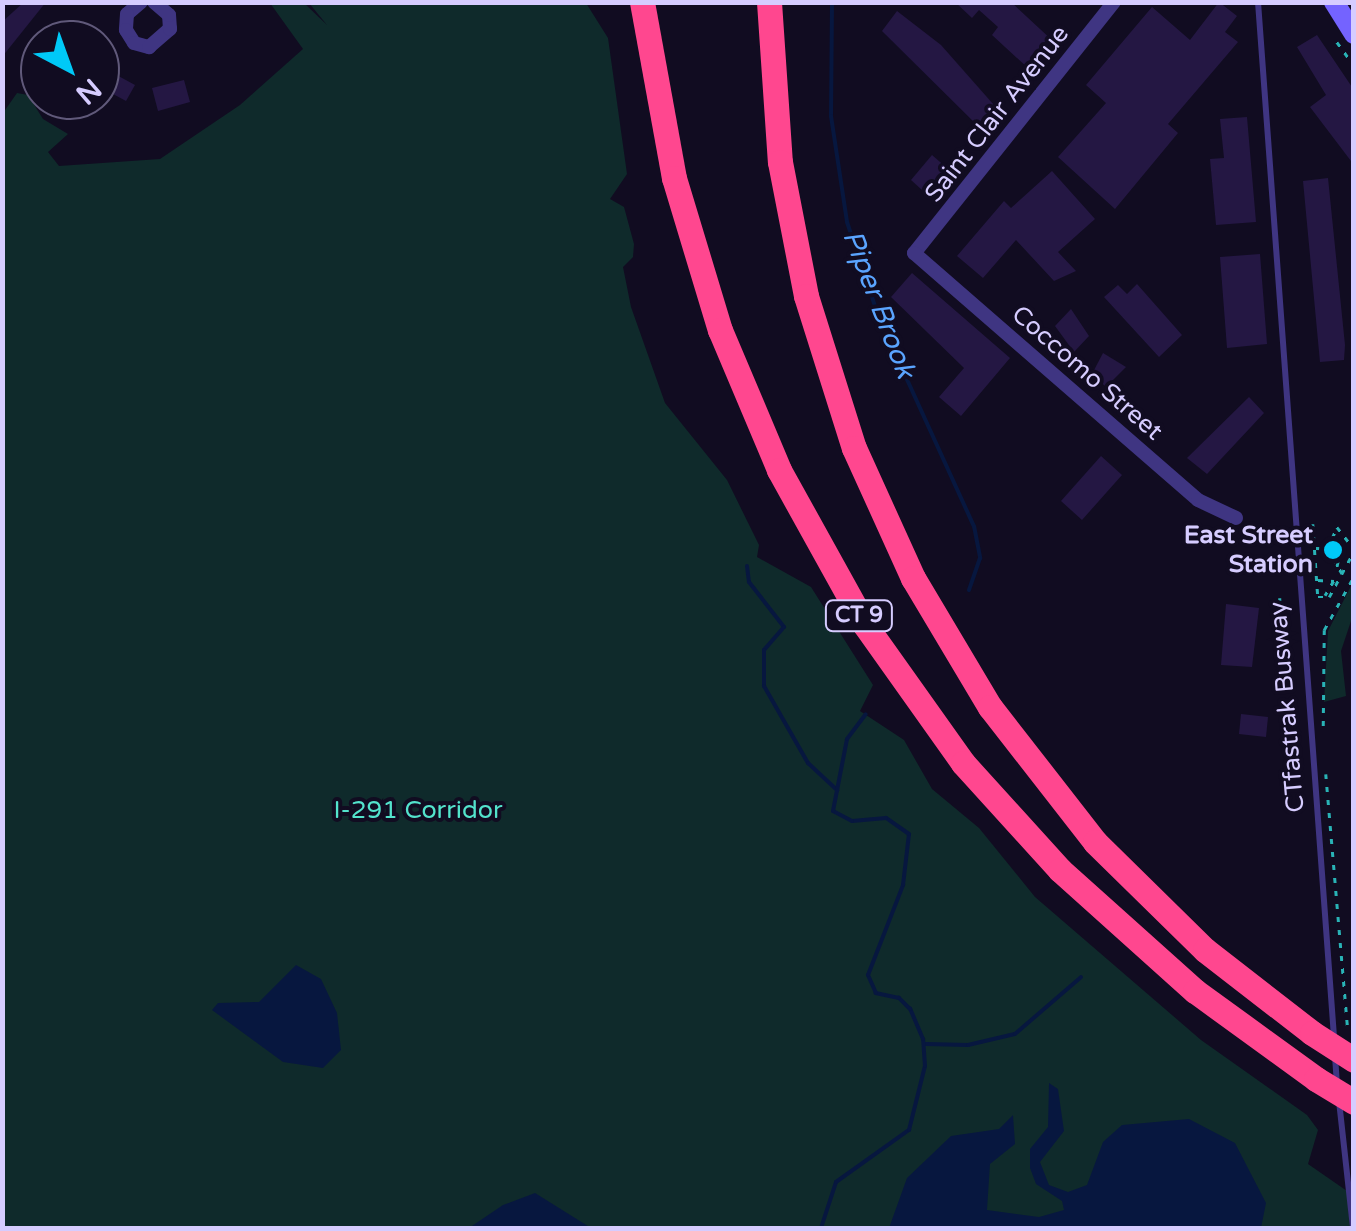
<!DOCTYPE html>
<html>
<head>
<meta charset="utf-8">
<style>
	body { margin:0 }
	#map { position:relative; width:1356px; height:1231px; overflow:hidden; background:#110c21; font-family:"Varela Round",sans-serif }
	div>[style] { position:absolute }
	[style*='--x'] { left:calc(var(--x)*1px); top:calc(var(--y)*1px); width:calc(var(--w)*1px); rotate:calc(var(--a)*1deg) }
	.green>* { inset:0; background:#0f2a2b }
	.water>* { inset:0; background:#07173f }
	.stream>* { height:4px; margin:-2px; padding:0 2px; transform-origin:2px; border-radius:2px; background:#07173f }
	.building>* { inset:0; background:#241743 }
	.path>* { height:2.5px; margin-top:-1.25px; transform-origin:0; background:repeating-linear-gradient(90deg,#29b3b6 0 5px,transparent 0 13px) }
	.lane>* { height:6px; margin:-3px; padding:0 3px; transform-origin:3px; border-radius:3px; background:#3f3582 }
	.street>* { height:14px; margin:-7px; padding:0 7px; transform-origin:7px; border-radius:7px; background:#3f3582 }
	.secondary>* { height:20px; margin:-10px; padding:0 10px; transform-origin:10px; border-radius:10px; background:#7463ff }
	.highway>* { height:25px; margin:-12.5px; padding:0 12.5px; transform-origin:12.5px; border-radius:12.5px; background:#ff478f }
	.highway-bridge>* { height:25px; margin:-12.5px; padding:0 12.5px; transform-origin:12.5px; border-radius:12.5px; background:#ff478f }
	.dots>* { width:28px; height:28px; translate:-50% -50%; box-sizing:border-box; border:5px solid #110c21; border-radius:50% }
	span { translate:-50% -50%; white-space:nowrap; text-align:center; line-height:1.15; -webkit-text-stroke:8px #110c21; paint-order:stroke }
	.shield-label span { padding:2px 8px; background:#110c21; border:2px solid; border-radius:8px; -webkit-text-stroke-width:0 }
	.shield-label { font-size:22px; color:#d6ccff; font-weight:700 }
	.street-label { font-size:25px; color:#d6ccff }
	.poi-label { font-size:25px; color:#d6ccff; font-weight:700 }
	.right { translate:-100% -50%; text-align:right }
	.park-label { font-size:25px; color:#53e3cc }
	.water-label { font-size:28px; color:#5aa4ff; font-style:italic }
	.frame { position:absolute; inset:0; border:5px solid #d6ccff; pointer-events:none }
	.north { position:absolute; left:20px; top:20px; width:100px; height:100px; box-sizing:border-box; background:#110c21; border:2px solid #60597a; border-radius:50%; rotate:139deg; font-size:28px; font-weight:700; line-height:40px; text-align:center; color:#d6ccff }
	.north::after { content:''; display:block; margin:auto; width:35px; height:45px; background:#00c9f7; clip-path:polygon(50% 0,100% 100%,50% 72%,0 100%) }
</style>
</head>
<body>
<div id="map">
	<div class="green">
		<i style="clip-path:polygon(270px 3px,304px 3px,327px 25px,309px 3px,586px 3px,608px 38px,627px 174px,610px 199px,624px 207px,634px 244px,633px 257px,623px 267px,631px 307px,665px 403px,727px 480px,759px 545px,757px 557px,811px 587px,873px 685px,860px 711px,904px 740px,932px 789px,979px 828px,1035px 897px,1201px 1040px,1307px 1115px,1318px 1130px,1308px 1164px,1347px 1191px,1350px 1228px,3px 1228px,3px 113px,17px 93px,28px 95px,43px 119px,68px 134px,48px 152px,59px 166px,160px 159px,240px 105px,303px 49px)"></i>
		<i style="clip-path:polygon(1353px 582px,1353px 615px,1341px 651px,1346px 696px,1324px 702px,1328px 631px)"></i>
	</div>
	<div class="water">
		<i style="clip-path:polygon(296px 965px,321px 979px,337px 1013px,341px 1050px,323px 1068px,283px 1062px,212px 1010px,218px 1003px,259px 1002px)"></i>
		<i style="clip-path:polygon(1049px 1083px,1058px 1089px,1064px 1131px,1040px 1162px,1049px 1185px,1068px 1192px,1087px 1185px,1103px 1142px,1122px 1125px,1189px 1119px,1235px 1143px,1266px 1203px,1261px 1228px,889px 1228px,907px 1178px,951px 1136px,999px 1129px,1013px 1115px,1015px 1144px,990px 1164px,987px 1210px,1039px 1217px,1064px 1210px,1062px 1201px,1036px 1184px,1030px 1168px,1030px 1149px,1048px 1127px)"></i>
		<i style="clip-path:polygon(535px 1193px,591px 1228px,469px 1228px,503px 1205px)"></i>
	</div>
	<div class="stream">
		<i style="--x:832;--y:2;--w:114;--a:90.5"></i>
		<i style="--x:831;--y:116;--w:107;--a:81.4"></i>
		<i style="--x:847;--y:222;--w:101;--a:71.6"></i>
		<i style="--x:879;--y:318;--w:229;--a:65.5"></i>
		<i style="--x:974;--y:526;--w:33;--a:79"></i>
		<i style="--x:980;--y:558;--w:34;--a:109"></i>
		<i style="--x:747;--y:566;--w:16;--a:83"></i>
		<i style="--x:749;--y:582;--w:57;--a:52.1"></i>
		<i style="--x:784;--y:627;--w:30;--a:131"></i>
		<i style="--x:764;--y:650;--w:36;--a:90"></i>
		<i style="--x:764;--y:686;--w:89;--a:60.3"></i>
		<i style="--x:808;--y:763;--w:40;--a:43"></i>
		<i style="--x:926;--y:1044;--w:42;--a:1.4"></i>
		<i style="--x:968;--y:1045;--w:48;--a:-13.2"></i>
		<i style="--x:1015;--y:1034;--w:87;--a:-40.8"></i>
		<i style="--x:821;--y:1228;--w:48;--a:-71.9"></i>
		<i style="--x:836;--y:1182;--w:90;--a:-35.5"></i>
		<i style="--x:909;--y:1130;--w:66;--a:-76"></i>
		<i style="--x:925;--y:1066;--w:27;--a:-94"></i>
		<i style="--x:923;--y:1039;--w:33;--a:-113"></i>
		<i style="--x:910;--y:1009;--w:16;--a:-135"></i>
		<i style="--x:899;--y:998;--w:24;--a:-168"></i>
		<i style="--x:876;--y:993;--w:20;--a:-114"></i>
		<i style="--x:868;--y:975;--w:97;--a:-68.7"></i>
		<i style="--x:903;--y:885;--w:51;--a:-83.3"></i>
		<i style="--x:909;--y:834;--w:28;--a:-145"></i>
		<i style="--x:886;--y:818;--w:34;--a:175"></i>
		<i style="--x:852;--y:821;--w:21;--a:-152"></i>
		<i style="--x:833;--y:811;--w:73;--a:-79"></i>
		<i style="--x:847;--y:739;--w:31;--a:-53"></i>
	</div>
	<div class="building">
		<i style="clip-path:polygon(24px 2px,46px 2px,2px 57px,2px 22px)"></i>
		<i style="clip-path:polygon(955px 2px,1011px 2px,1054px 42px,1029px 69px,992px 35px,998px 27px,979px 10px,972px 18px)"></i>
		<i style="clip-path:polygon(1219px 2px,1237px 16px,1225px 32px,1238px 42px,1168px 124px,1178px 133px,1115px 209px,1058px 157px,1106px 103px,1086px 85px,1152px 7px,1190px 40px)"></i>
		<i style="clip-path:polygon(897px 11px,941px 45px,1001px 113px,982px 130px,882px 31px)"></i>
		<i style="clip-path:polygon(1317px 35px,1354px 90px,1354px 165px,1310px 107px,1326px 95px,1297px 47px)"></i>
		<i style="clip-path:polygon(100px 66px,135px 85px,126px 101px,100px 87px)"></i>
		<i style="clip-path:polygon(184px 80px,190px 102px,158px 111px,152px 88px)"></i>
		<i style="clip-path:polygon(1247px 117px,1256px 222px,1216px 225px,1210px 159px,1224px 158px,1220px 119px)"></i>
		<i style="clip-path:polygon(932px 155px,955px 175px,933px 200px,911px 180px)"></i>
		<i style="clip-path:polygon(1052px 171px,1095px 219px,1058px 252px,1076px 271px,1054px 281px,1016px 240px,983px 278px,957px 256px,1004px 201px,1011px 208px)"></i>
		<i style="clip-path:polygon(1328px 178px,1345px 345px,1344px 360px,1320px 362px,1303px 181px)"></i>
		<i style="clip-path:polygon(1260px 254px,1267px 344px,1227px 348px,1220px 257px)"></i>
		<i style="clip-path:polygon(912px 273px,1010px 358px,961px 416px,939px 397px,964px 368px,891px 297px)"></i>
		<i style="clip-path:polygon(1137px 284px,1182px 335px,1159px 357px,1104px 297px,1118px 285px,1127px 294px)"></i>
		<i style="clip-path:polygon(1071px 309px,1089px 336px,1074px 352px,1055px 326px)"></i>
		<i style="clip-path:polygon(1103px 353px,1126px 367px,1106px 387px,1092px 374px)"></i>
		<i style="clip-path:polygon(1249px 397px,1264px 413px,1207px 474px,1187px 458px)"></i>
		<i style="clip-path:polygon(1101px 456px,1122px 475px,1082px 520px,1061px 501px)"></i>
		<i style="clip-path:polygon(1226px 604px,1259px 608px,1252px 667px,1221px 665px)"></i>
		<i style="clip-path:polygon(1241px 714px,1268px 717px,1266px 737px,1239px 734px)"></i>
	</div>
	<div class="path">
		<i style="--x:1337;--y:42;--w:29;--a:54"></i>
		<i style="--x:1354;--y:489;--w:9;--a:90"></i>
		<i style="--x:1313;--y:524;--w:73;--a:86.1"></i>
		<i style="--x:1318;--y:597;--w:11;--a:0"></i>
		<i style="--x:1329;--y:597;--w:52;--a:-61.5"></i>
		<i style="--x:1316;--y:548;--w:25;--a:2"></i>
		<i style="--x:1341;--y:549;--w:19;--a:102"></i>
		<i style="--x:1342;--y:574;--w:28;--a:-122"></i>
		<i style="--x:1327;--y:550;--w:25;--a:-67"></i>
		<i style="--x:1337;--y:527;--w:28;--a:52"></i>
		<i style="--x:1318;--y:580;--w:16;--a:4"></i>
		<i style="--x:1334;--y:581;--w:17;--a:121"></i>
		<i style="--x:1280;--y:598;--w:72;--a:89.2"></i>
		<i style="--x:1323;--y:726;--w:96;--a:-89.4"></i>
		<i style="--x:1324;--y:630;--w:62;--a:-60.9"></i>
		<i style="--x:1326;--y:774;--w:257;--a:85.1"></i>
	</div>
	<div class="lane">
		<i style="--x:1258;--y:2;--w:1039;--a:85.8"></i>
		<i style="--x:1335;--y:1056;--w:27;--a:86"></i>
		<i style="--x:1339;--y:1101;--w:128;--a:83.7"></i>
	</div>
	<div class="street">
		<i style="--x:141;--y:2;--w:18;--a:139"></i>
		<i style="--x:127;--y:14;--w:16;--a:94"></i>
		<i style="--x:126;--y:30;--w:15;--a:58"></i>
		<i style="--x:134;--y:43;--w:16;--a:15"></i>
		<i style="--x:149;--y:47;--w:28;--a:-41"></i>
		<i style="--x:170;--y:29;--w:14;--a:-94"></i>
		<i style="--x:169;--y:15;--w:20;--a:-139"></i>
		<i style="--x:1114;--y:2;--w:321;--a:128.5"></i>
		<i style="--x:914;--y:253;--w:376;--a:41"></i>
		<i style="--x:1198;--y:500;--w:42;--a:25.3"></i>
	</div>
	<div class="secondary">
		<i style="--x:1334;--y:2;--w:38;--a:58"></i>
	</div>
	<div class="highway">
		<i style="--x:642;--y:2;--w:179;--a:79.7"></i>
		<i style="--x:674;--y:178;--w:159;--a:73.2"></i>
		<i style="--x:720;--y:330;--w:152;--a:67.1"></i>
		<i style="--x:779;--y:470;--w:177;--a:61"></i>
		<i style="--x:865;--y:625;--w:169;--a:54.6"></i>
		<i style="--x:963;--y:763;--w:144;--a:47.8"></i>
		<i style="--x:1060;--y:870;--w:181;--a:41.9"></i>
		<i style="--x:1195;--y:991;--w:150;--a:36"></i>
		<i style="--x:769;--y:2;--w:160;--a:86.1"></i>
		<i style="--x:780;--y:162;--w:136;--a:79"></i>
		<i style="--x:806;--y:296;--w:159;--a:72.5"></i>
		<i style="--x:854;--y:448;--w:143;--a:65.6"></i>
		<i style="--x:913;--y:578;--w:150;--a:59.2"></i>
		<i style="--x:990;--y:707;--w:171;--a:52.1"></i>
		<i style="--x:1095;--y:842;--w:154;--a:44.5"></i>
		<i style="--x:1205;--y:950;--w:135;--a:37.8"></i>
	</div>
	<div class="highway-bridge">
		<i style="--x:1312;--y:1033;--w:50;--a:32.7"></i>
		<i style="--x:1316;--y:1079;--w:44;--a:31.2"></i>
	</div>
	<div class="dots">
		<i style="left:1333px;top:550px;background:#00c9f7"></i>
	</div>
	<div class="shield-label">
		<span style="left:859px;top:616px">CT 9</span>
	</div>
	<div class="street-label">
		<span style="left:997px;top:114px;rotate:-52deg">Saint Clair Avenue</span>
		<span style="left:1087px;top:373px;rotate:41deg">Coccomo Street</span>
		<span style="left:1287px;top:707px;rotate:-95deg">CTfastrak Busway</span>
	</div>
	<div class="poi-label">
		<span class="right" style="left:1313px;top:550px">East Street<br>Station</span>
	</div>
	<div class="park-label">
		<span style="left:418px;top:810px">I-291 Corridor</span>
	</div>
	<div class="water-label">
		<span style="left:879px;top:304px;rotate:69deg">Piper Brook</span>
	</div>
	<div class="frame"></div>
	<div class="north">N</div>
</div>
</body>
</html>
